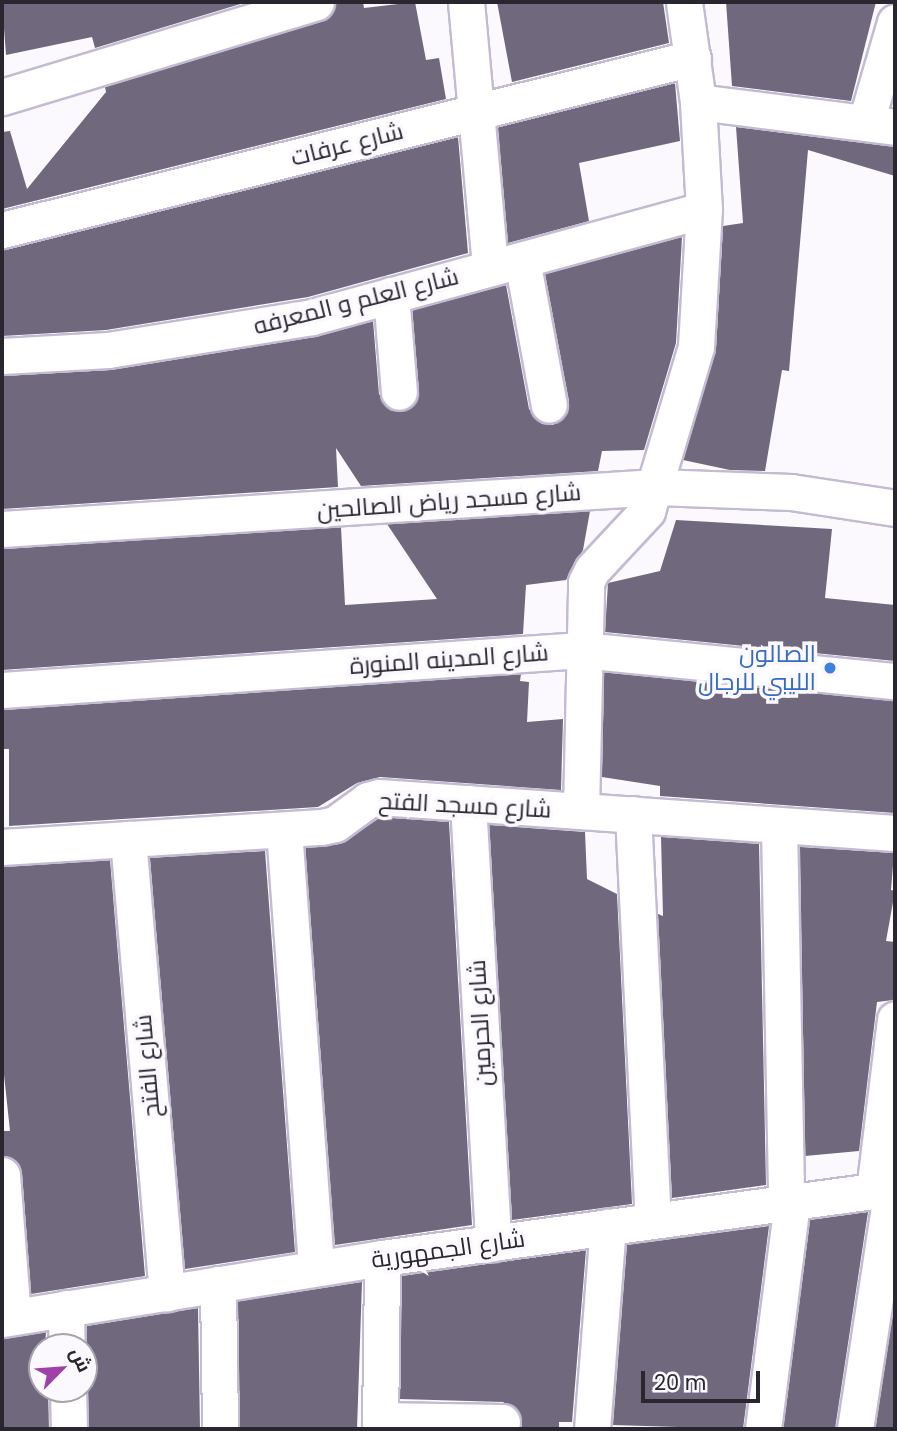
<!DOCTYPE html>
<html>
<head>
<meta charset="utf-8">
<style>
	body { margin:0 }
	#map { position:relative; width:897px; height:1431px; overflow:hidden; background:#fbf9fe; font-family:Poppins,Cairo,sans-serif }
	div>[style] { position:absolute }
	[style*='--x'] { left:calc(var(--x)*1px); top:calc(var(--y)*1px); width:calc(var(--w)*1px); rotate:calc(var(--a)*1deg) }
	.building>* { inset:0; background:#70687d }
	.roads { filter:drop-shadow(2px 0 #c3bbd1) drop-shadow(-2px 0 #c3bbd1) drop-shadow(0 2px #c3bbd1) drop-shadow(0 -2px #c3bbd1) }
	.street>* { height:35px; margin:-17.5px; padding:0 17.5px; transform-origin:17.5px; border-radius:17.5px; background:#fff }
	.dots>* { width:19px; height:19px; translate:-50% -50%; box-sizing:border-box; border:4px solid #fbf9fe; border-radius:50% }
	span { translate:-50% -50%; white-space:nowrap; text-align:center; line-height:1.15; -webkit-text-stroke:7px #fbf9fe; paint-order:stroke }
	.street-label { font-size:24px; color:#2a262f }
	.shop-label { font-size:24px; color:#366cbe }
	.right { translate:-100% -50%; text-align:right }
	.frame { position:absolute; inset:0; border:4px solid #2a262f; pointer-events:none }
	.north { position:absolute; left:28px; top:1333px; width:70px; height:70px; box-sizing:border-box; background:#fbf9fe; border:2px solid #a7a5ab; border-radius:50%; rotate:65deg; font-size:19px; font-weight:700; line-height:28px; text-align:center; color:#2a262f }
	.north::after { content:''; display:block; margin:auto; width:24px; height:32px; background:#a041a9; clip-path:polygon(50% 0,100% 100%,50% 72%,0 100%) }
	.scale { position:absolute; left:641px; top:1371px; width:119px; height:32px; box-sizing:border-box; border:4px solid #2a262f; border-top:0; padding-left:9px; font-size:21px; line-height:24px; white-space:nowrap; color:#2a262f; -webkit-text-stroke:5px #fbf9fe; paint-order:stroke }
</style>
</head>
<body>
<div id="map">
	<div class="building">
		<i style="clip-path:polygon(2px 2px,247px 2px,95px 48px,92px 37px,6px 55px)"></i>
		<i style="clip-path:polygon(336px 2px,363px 2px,364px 8px,415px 2px,426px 60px,439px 58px,446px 99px,2px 209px,2px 132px,10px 131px,27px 189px,106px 92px,105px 87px,322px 21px,331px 15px)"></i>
		<i style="clip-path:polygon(497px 2px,663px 2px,669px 43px,512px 82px)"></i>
		<i style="clip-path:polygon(726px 2px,876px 2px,851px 101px,732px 86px)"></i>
		<i style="clip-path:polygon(675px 83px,680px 141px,579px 163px,589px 221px,508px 243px,498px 127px)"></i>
		<i style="clip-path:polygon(736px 127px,895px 147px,895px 176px,808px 150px,789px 371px,782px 370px,765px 471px,730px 470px,683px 460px,716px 348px,723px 226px,743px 223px)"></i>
		<i style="clip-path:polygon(458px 137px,468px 253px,308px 297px,106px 330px,2px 336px,2px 250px)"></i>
		<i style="clip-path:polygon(682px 237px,676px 343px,644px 450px,602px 451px,598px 471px,361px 486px,336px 448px,338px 487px,2px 509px,2px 376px,111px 370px,315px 337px,373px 321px,379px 394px,390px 410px,401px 412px,417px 401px,419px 391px,412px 310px,506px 285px,529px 409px,542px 424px,553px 425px,568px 412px,569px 401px,545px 274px)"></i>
		<i style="clip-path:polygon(590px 511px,583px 550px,566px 580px,526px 585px,523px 634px,2px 670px,2px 549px,341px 527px,345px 605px,437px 599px,387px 524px)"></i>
		<i style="clip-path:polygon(676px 520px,832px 529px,825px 598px,895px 605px,895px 661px,605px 632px,608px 583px,660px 571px)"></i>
		<i style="clip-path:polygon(604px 672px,895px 701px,895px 813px,660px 796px,660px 786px,602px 777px)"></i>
		<i style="clip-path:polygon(521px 674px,520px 681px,529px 682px,527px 722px,563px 719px,561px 790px,380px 777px,357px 783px,318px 807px,9px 826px,9px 749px,2px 749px,2px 710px)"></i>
		<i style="clip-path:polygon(381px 817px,449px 822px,472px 1225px,335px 1245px,305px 848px,340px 844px)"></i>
		<i style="clip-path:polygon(489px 825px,585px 832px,587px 879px,617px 894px,632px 1204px,512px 1220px)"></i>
		<i style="clip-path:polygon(661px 837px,759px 844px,766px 1185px,672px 1198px,658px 914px,663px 916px)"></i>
		<i style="clip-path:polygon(800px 847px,894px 853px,891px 890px,895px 891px,886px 941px,895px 942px,895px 984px,893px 1000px,877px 1002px,859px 1151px,805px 1156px)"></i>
		<i style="clip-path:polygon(265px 851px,295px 1252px,185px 1269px,150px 858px)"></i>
		<i style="clip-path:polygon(110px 860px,145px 1276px,31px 1294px,22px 1173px,18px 1163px,2px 1155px,2px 1131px,10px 1131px,2px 1056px,2px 867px)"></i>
		<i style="clip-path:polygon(868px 1212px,835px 1429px,783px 1429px,810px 1220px)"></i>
		<i style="clip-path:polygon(769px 1226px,743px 1429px,613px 1425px,627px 1245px)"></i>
		<i style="clip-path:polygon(586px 1250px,572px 1422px,559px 1422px,559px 1429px,520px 1429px,519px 1412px,503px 1402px,400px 1399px,402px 1276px)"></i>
		<i style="clip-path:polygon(362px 1282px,357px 1429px,240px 1429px,238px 1301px)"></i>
		<i style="clip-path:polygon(895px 1299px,895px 1429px,875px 1429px)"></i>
		<i style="clip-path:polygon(198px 1308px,200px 1429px,89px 1429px,84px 1377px,87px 1326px)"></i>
		<i style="clip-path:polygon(46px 1332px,42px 1389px,48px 1389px,49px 1429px,2px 1429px,2px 1339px)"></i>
	</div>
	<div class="roads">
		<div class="street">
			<i style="--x:466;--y:2;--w:267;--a:84.8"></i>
			<i style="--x:2;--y:97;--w:328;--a:-16.8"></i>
			<i style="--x:698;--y:102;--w:199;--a:7.2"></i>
			<i style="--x:866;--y:122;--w:104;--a:-73.8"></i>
			<i style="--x:2;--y:230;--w:712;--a:-13.98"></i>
			<i style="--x:522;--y:260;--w:147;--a:79.5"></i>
			<i style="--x:391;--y:295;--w:97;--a:85.3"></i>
			<i style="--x:2;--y:356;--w:106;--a:-3.2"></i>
			<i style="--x:108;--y:350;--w:207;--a:-9.2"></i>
			<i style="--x:312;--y:317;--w:406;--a:-15.3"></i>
			<i style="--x:2;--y:529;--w:655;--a:-3.67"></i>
			<i style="--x:656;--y:487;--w:135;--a:2.1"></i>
			<i style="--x:791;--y:492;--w:105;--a:8.7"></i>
			<i style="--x:2;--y:690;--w:581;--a:-3.95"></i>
			<i style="--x:582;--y:650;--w:315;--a:5.7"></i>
			<i style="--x:468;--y:803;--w:441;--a:86.7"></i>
			<i style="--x:581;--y:811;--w:229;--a:-88.7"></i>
			<i style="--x:586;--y:582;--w:13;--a:-63"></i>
			<i style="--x:592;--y:570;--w:81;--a:-47"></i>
			<i style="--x:647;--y:511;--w:171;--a:-73.4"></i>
			<i style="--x:696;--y:347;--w:137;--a:-86.7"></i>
			<i style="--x:704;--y:210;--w:108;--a:-93.2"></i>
			<i style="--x:698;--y:102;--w:101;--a:-98"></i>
			<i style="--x:633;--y:814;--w:407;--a:87.2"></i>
			<i style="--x:779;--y:825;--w:378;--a:88.9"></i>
			<i style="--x:284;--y:830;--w:439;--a:85.8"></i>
			<i style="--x:128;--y:839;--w:456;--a:85.1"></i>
			<i style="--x:2;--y:847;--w:320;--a:-3.6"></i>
			<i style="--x:321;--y:827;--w:14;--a:-12"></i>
			<i style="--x:335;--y:824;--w:41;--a:-36"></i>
			<i style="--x:368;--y:800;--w:11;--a:-15"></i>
			<i style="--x:379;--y:797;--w:517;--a:3.99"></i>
			<i style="--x:2;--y:1175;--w:142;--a:85.6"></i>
			<i style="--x:874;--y:1191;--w:173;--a:-83"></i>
			<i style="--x:218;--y:1284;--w:145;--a:89.2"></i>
			<i style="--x:66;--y:1308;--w:39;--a:89"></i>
			<i style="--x:2;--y:1319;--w:385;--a:-9.1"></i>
			<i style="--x:382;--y:1258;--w:518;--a:-7.77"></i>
			<i style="--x:68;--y:1389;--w:40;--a:88.6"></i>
			<i style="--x:380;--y:1420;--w:122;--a:0.9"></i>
			<i style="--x:380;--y:1429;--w:171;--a:-89.3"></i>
			<i style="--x:592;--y:1429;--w:203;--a:-85.5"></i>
			<i style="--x:763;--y:1429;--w:229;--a:-82.7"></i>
			<i style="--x:855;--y:1429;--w:244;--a:-81.3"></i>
		</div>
	</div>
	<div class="dots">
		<i style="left:830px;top:668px;background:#3f7fe0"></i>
	</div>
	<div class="street-label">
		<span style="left:347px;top:144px;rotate:-14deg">شارع عرفات</span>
		<span style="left:356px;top:301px;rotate:-14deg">شارع العلم و المعرفه</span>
		<span style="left:449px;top:501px;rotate:-4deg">شارع مسجد رياض الصالحين</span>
		<span style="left:449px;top:659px;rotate:-4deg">شارع المدينه المنورة</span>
		<span style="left:465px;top:805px;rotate:3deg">شارع مسجد الفتح</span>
		<span style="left:480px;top:1023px;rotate:-93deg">شارع الحرمين</span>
		<span style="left:147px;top:1066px;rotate:-95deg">شارع الفتح</span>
		<span style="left:448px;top:1249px;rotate:-8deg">شارع الجمهورية</span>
	</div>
	<div class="shop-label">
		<span class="right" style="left:816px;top:668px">الصالون<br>الليبي للرجال</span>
	</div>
	<div class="frame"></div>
	<div class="north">ش</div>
	<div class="scale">20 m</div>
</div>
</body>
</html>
